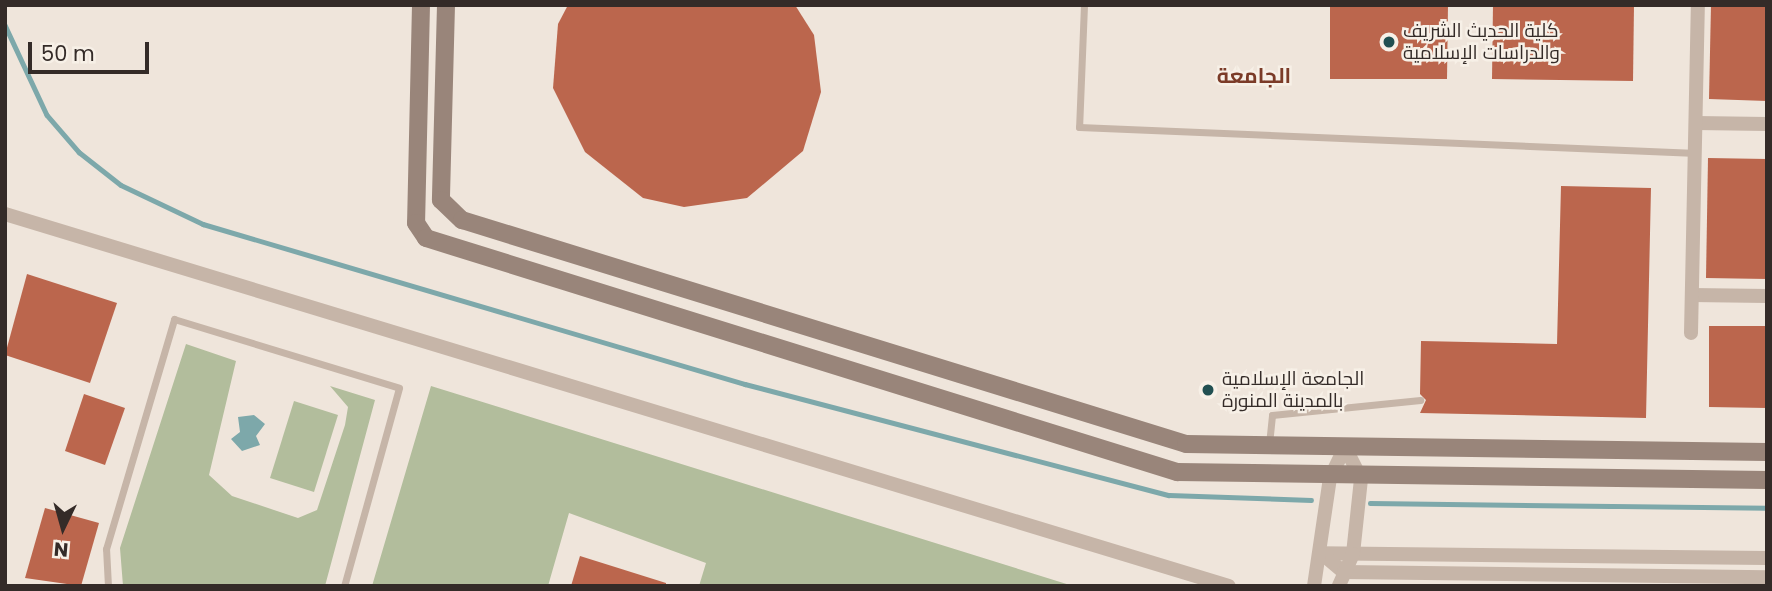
<!DOCTYPE html>
<html>
<head>
<meta charset="utf-8">
<style>
	body { margin:0 }
	#map { position:relative; width:1772px; height:591px; overflow:hidden; background:#efe5db; font-family:Poppins,Cairo,sans-serif }
	div>[style] { position:absolute }
	[style*='--x'] { left:calc(var(--x)*1px); top:calc(var(--y)*1px); width:calc(var(--w)*1px); rotate:calc(var(--a)*1deg) }
	.green>* { inset:0; background:#b2bd9c }
	.water>* { inset:0; background:#7da8aa }
	.stream>* { height:4.5px; margin:-2.25px; padding:0 2.25px; transform-origin:2.25px; border-radius:2.25px; background:#7da8aa }
	.building>* { inset:0; background:#bb664d }
	.lane>* { height:7px; margin:-3.5px; padding:0 3.5px; transform-origin:3.5px; border-radius:3.5px; background:#c6b5a8 }
	.street>* { height:14px; margin:-7px; padding:0 7px; transform-origin:7px; border-radius:7px; background:#c6b5a8 }
	.secondary>* { height:18px; margin:-9px; padding:0 9px; transform-origin:9px; border-radius:9px; background:#99857a }
	.dots>* { width:19px; height:19px; translate:-50% -50%; box-sizing:border-box; border:4px solid #f7f0e7; border-radius:50% }
	span { translate:-50% -50%; white-space:nowrap; text-align:center; line-height:1.15; -webkit-text-stroke:5px #f7f0e7; paint-order:stroke }
	.poi-label { font-size:19px; color:#342b28 }
	.left { translate:0 -50%; text-align:left }
	.neighbourhood-label { font-size:21px; color:#7b3b28; font-weight:700 }
	.frame { position:absolute; inset:0; border:7px solid #342b28; pointer-events:none }
	.north { position:absolute; left:28px; top:493px; width:70px; height:70px; -webkit-text-stroke:5px #f7f0e7; paint-order:stroke; rotate:185deg; font-size:19px; font-weight:700; line-height:28px; text-align:center; color:#342b28 }
	.north::after { content:''; display:block; margin:auto; width:24px; height:32px; background:#342b28; clip-path:polygon(50% 0,100% 100%,50% 72%,0 100%) }
	.scale { position:absolute; left:28px; top:42px; width:121px; height:32px; box-sizing:border-box; border:4px solid #342b28; border-top:0; padding-left:9px; font-size:21px; line-height:24px; white-space:nowrap; color:#342b28; -webkit-text-stroke:5px #f7f0e7; paint-order:stroke }
</style>
</head>
<body>
<div id="map">
	<div class="green">
		<i style="clip-path:polygon(186px 344px,236px 361px,209px 475px,232px 496px,298px 518px,317px 510px,345px 425px,348px 407px,330px 386px,375px 400px,325px 586px,123px 586px,120px 548px)"></i>
		<i style="clip-path:polygon(431px 386px,1073px 586px,699px 586px,706px 563px,569px 513px,548px 586px,372px 586px)"></i>
		<i style="clip-path:polygon(294px 401px,338px 415px,314px 492px,270px 478px)"></i>
	</div>
	<div class="water">
		<i style="clip-path:polygon(254px 415px,265px 424px,256px 436px,260px 445px,242px 451px,231px 439px,240px 432px,238px 417px)"></i>
	</div>
	<div class="stream">
		<i style="--x:5;--y:25;--w:99;--a:65"></i>
		<i style="--x:47;--y:115;--w:49;--a:49.1"></i>
		<i style="--x:79;--y:152;--w:53;--a:38.2"></i>
		<i style="--x:121;--y:185;--w:91;--a:25.4"></i>
		<i style="--x:203;--y:224;--w:565;--a:16.45"></i>
		<i style="--x:745;--y:384;--w:438;--a:14.7"></i>
		<i style="--x:1169;--y:495;--w:142;--a:2"></i>
		<i style="--x:1370;--y:503;--w:397;--a:0.7"></i>
	</div>
	<div class="building">
		<i style="clip-path:polygon(568px 5px,795px 5px,814px 35px,821px 92px,803px 151px,747px 198px,684px 207px,643px 198px,585px 152px,553px 88px,558px 24px)"></i>
		<i style="clip-path:polygon(1330px 5px,1448px 5px,1447px 79px,1330px 79px)"></i>
		<i style="clip-path:polygon(1493px 5px,1634px 5px,1633px 81px,1492px 79px)"></i>
		<i style="clip-path:polygon(1711px 5px,1767px 5px,1767px 101px,1709px 99px)"></i>
		<i style="clip-path:polygon(1708px 158px,1767px 159px,1767px 279px,1706px 278px)"></i>
		<i style="clip-path:polygon(1561px 186px,1651px 188px,1646px 418px,1420px 413px,1426px 400px,1420px 394px,1421px 341px,1557px 344px)"></i>
		<i style="clip-path:polygon(27px 274px,117px 303px,90px 383px,5px 355px)"></i>
		<i style="clip-path:polygon(1709px 326px,1767px 326px,1767px 408px,1709px 407px)"></i>
		<i style="clip-path:polygon(84px 394px,125px 408px,105px 465px,65px 451px)"></i>
		<i style="clip-path:polygon(45px 508px,99px 523px,81px 586px,25px 578px)"></i>
		<i style="clip-path:polygon(580px 556px,666px 583px,666px 586px,571px 586px)"></i>
	</div>
	<div class="lane">
		<i style="--x:1084;--y:5;--w:122;--a:92.3"></i>
		<i style="--x:1079;--y:127;--w:618;--a:2.41"></i>
		<i style="--x:1269;--y:444;--w:29;--a:-84"></i>
		<i style="--x:1272;--y:415;--w:149;--a:-5.8"></i>
		<i style="--x:108;--y:586;--w:37;--a:-93"></i>
		<i style="--x:106;--y:549;--w:240;--a:-73.5"></i>
		<i style="--x:174;--y:319;--w:235;--a:17"></i>
		<i style="--x:399;--y:388;--w:205;--a:105.5"></i>
	</div>
	<div class="street">
		<i style="--x:1696;--y:123;--w:71;--a:0.8"></i>
		<i style="--x:5;--y:214;--w:1279;--a:16.91"></i>
		<i style="--x:1692;--y:295;--w:75;--a:0.8"></i>
		<i style="--x:1691;--y:333;--w:328;--a:-88.8"></i>
		<i style="--x:1767;--y:558;--w:446;--a:-179.4"></i>
		<i style="--x:1321;--y:553;--w:30;--a:40"></i>
		<i style="--x:1344;--y:572;--w:423;--a:0.7"></i>
		<i style="--x:1314;--y:586;--w:109;--a:-81.6"></i>
		<i style="--x:1330;--y:478;--w:34;--a:-64"></i>
		<i style="--x:1345;--y:447;--w:36;--a:63"></i>
		<i style="--x:1361;--y:479;--w:75;--a:96.1"></i>
		<i style="--x:1353;--y:554;--w:35;--a:114"></i>
	</div>
	<div class="secondary">
		<i style="--x:421;--y:5;--w:218;--a:91.3"></i>
		<i style="--x:416;--y:223;--w:18;--a:56"></i>
		<i style="--x:426;--y:238;--w:787;--a:17.31"></i>
		<i style="--x:1177;--y:472;--w:590;--a:0.78"></i>
		<i style="--x:446;--y:5;--w:195;--a:91.5"></i>
		<i style="--x:441;--y:200;--w:29;--a:44"></i>
		<i style="--x:462;--y:220;--w:758;--a:17.19"></i>
		<i style="--x:1186;--y:444;--w:581;--a:0.79"></i>
	</div>
	<div class="dots">
		<i style="left:1389px;top:42px;background:#214f51"></i>
		<i style="left:1208px;top:390px;background:#214f51"></i>
	</div>
	<div class="poi-label">
		<span class="left" style="left:1403px;top:42px">كلية الحديث الشريف<br>والدراسات الإسلامية</span>
		<span class="left" style="left:1222px;top:390px">الجامعة الإسلامية<br>بالمدينة المنورة</span>
	</div>
	<div class="neighbourhood-label">
		<span style="left:1254px;top:76px">الجامعة</span>
	</div>
	<div class="frame"></div>
	<div class="north">N</div>
	<div class="scale">50 m</div>
</div>
</body>
</html>
